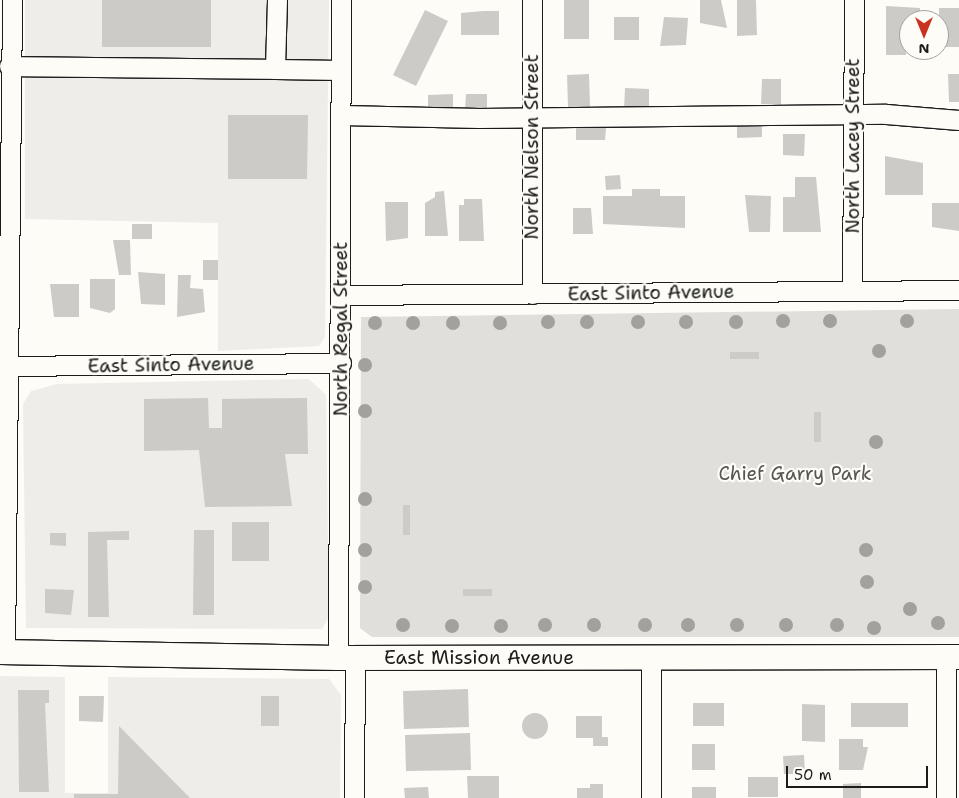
<!DOCTYPE html>
<html>
<head>
<meta charset="utf-8">
<style>
	body { margin:0 }
	#map { position:relative; width:959px; height:798px; overflow:hidden; background:#fdfcf7; font-family:"Shantell Sans",sans-serif }
	div>[style] { position:absolute }
	[style*='--x'] { left:calc(var(--x)*1px); top:calc(var(--y)*1px); width:calc(var(--w)*1px); rotate:calc(var(--a)*1deg) }
	.built>* { inset:0; background:#eeede9 }
	.green>* { inset:0; background:#e0dfdb }
	.building>* { inset:0; background:#cccbc8 }
	.round { border-radius:50% }
	.roads { filter:drop-shadow(1px 0 #1c1c1c) drop-shadow(-1px 0 #1c1c1c) drop-shadow(0 1px #1c1c1c) drop-shadow(0 -1px #1c1c1c) }
	.minor>* { height:19px; margin:-9.5px; padding:0 9.5px; transform-origin:9.5px; border-radius:9.5px; background:#fdfcf7 }
	.major>* { height:24px; margin:-12px; padding:0 12px; transform-origin:12px; border-radius:12px; background:#fdfcf7 }
	.trees>* { width:14px; height:14px; margin:-7px; border-radius:50%; background:#a2a19e }
	span { translate:-50% -50%; white-space:nowrap; text-align:center; line-height:1.15; -webkit-text-stroke:4.5px #fdfcf7; paint-order:stroke }
	.street-label { font-size:19px; color:#1c1c1c }
	.park-label { font-size:19px; color:#575655 }
	.north { position:absolute; left:899px; top:10px; width:50px; height:50px; box-sizing:border-box; background:#fdfcf7; border:1px solid #a3a29f; border-radius:50%; rotate:180deg; font-size:14px; font-weight:700; line-height:20px; text-align:center; color:#1c1c1c }
	.north::after { content:''; display:block; margin:auto; width:18px; height:22px; background:#c8321e; clip-path:polygon(50% 0,100% 100%,50% 72%,0 100%) }
	.scale { position:absolute; left:786px; top:766px; width:142px; height:22px; box-sizing:border-box; border:2px solid #1c1c1c; border-top:0; padding-left:6px; font-size:15px; line-height:18px; white-space:nowrap; color:#1c1c1c; -webkit-text-stroke:4px #fdfcf7; paint-order:stroke }
</style>
</head>
<body>
<div id="map">
	<div class="built">
		<i style="clip-path:polygon(25px 0,329px 0,325px 337px,319px 346px,218px 351px,218px 223px,25px 219px)"></i>
		<i style="clip-path:polygon(309px 379px,326px 395px,329px 617px,322px 629px,26px 628px,23px 404px,31px 391px,57px 384px)"></i>
		<i style="clip-path:polygon(0 676px,65px 677px,65px 793px,108px 793px,108px 677px,329px 679px,341px 695px,340px 798px,0 798px)"></i>
	</div>
	<div class="green">
		<i style="clip-path:polygon(959px 309px,959px 637px,372px 637px,360px 628px,361px 317px)"></i>
	</div>
	<div class="building">
		<i style="clip-path:polygon(102px 0,211px 0,211px 47px,102px 47px)"></i>
		<i style="clip-path:polygon(564px 0,589px 0,589px 39px,564px 39px)"></i>
		<i style="clip-path:polygon(700px 0,721px 0,727px 28px,700px 23px)"></i>
		<i style="clip-path:polygon(737px 0,756px 0,757px 35px,737px 36px)"></i>
		<i style="clip-path:polygon(886px 6px,920px 8px,920px 20px,909px 20px,906px 55px,886px 55px)"></i>
		<i style="clip-path:polygon(939px 8px,959px 8px,959px 47px,939px 47px)"></i>
		<i style="clip-path:polygon(425px 10px,448px 21px,416px 86px,393px 75px)"></i>
		<i style="clip-path:polygon(483px 11px,499px 11px,499px 35px,461px 35px,461px 13px)"></i>
		<i style="clip-path:polygon(614px 17px,639px 17px,639px 40px,614px 40px)"></i>
		<i style="clip-path:polygon(664px 17px,688px 18px,686px 45px,660px 46px)"></i>
		<i style="clip-path:polygon(589px 74px,590px 107px,568px 107px,567px 75px)"></i>
		<i style="clip-path:polygon(948px 74px,959px 74px,959px 102px,949px 102px)"></i>
		<i style="clip-path:polygon(762px 79px,781px 79px,781px 105px,761px 104px)"></i>
		<i style="clip-path:polygon(625px 88px,649px 89px,649px 111px,624px 110px)"></i>
		<i style="clip-path:polygon(453px 94px,453px 110px,428px 111px,428px 95px)"></i>
		<i style="clip-path:polygon(466px 94px,487px 94px,487px 111px,465px 110px)"></i>
		<i style="clip-path:polygon(228px 115px,308px 115px,307px 179px,228px 179px)"></i>
		<i style="clip-path:polygon(737px 125px,762px 125px,762px 137px,737px 138px)"></i>
		<i style="clip-path:polygon(576px 127px,606px 128px,605px 140px,576px 140px)"></i>
		<i style="clip-path:polygon(783px 134px,805px 134px,804px 156px,783px 155px)"></i>
		<i style="clip-path:polygon(885px 156px,923px 163px,923px 195px,885px 195px)"></i>
		<i style="clip-path:polygon(620px 175px,621px 189px,606px 190px,605px 176px)"></i>
		<i style="clip-path:polygon(795px 177px,816px 177px,821px 232px,783px 232px,783px 197px,795px 197px)"></i>
		<i style="clip-path:polygon(632px 189px,660px 189px,660px 196px,685px 196px,685px 228px,603px 224px,603px 196px,632px 196px)"></i>
		<i style="clip-path:polygon(444px 191px,448px 236px,425px 236px,425px 203px,435px 197px,435px 192px)"></i>
		<i style="clip-path:polygon(745px 195px,771px 196px,770px 232px,749px 232px)"></i>
		<i style="clip-path:polygon(464px 199px,482px 199px,484px 241px,459px 241px,459px 205px,464px 205px)"></i>
		<i style="clip-path:polygon(385px 202px,408px 202px,408px 238px,386px 241px)"></i>
		<i style="clip-path:polygon(932px 203px,959px 203px,959px 231px,932px 227px)"></i>
		<i style="clip-path:polygon(573px 208px,591px 208px,593px 234px,573px 234px)"></i>
		<i style="clip-path:polygon(132px 224px,152px 224px,152px 239px,132px 239px)"></i>
		<i style="clip-path:polygon(113px 240px,130px 240px,131px 275px,119px 275px)"></i>
		<i style="clip-path:polygon(203px 260px,218px 260px,218px 280px,203px 280px)"></i>
		<i style="clip-path:polygon(138px 272px,165px 274px,165px 305px,141px 304px)"></i>
		<i style="clip-path:polygon(178px 275px,191px 275px,190px 288px,203px 289px,205px 312px,177px 317px)"></i>
		<i style="clip-path:polygon(90px 279px,115px 279px,115px 309px,110px 313px,90px 308px)"></i>
		<i style="clip-path:polygon(50px 284px,79px 284px,79px 317px,54px 317px)"></i>
		<i style="clip-path:polygon(730px 352px,759px 352px,759px 359px,730px 359px)"></i>
		<i style="clip-path:polygon(208px 398px,209px 428px,222px 428px,222px 399px,307px 398px,308px 454px,285px 454px,292px 506px,205px 507px,199px 450px,144px 451px,144px 399px)"></i>
		<i style="clip-path:polygon(814px 412px,821px 412px,821px 442px,814px 442px)"></i>
		<i style="clip-path:polygon(403px 505px,410px 505px,410px 535px,403px 535px)"></i>
		<i style="clip-path:polygon(232px 522px,269px 522px,269px 561px,232px 561px)"></i>
		<i style="clip-path:polygon(194px 530px,214px 530px,214px 615px,193px 615px)"></i>
		<i style="clip-path:polygon(129px 531px,129px 540px,107px 540px,109px 617px,88px 617px,88px 532px)"></i>
		<i style="clip-path:polygon(50px 533px,66px 533px,66px 546px,50px 545px)"></i>
		<i style="clip-path:polygon(45px 589px,74px 590px,71px 615px,45px 613px)"></i>
		<i style="clip-path:polygon(463px 589px,492px 589px,492px 596px,463px 596px)"></i>
		<i style="clip-path:polygon(468px 689px,469px 727px,404px 729px,403px 691px)"></i>
		<i style="clip-path:polygon(18px 690px,49px 690px,49px 703px,45px 703px,49px 792px,19px 792px)"></i>
		<i style="clip-path:polygon(79px 696px,104px 696px,103px 722px,79px 721px)"></i>
		<i style="clip-path:polygon(261px 696px,279px 696px,279px 726px,261px 726px)"></i>
		<i style="clip-path:polygon(693px 703px,724px 703px,724px 726px,693px 726px)"></i>
		<i style="clip-path:polygon(851px 703px,908px 703px,908px 727px,851px 727px)"></i>
		<i style="clip-path:polygon(802px 704px,825px 705px,825px 742px,802px 741px)"></i>
		<i class="round" style="left:522px;top:713px;width:26px;height:26px"></i>
		<i style="clip-path:polygon(576px 716px,602px 716px,602px 737px,608px 737px,608px 746px,593px 746px,593px 738px,576px 738px)"></i>
		<i style="clip-path:polygon(119px 726px,190px 798px,74px 798px,74px 794px,118px 794px)"></i>
		<i style="clip-path:polygon(470px 733px,471px 770px,406px 771px,405px 735px)"></i>
		<i style="clip-path:polygon(839px 739px,863px 739px,863px 747px,868px 747px,863px 770px,839px 770px)"></i>
		<i style="clip-path:polygon(692px 744px,715px 744px,715px 770px,692px 770px)"></i>
		<i style="clip-path:polygon(804px 755px,805px 774px,784px 774px,783px 756px)"></i>
		<i style="clip-path:polygon(467px 776px,499px 776px,499px 798px,468px 798px)"></i>
		<i style="clip-path:polygon(748px 777px,778px 777px,778px 797px,748px 797px)"></i>
		<i style="clip-path:polygon(861px 783px,861px 798px,843px 798px,843px 784px)"></i>
		<i style="clip-path:polygon(590px 784px,603px 784px,603px 798px,577px 798px,577px 788px,590px 788px)"></i>
		<i style="clip-path:polygon(428px 787px,429px 798px,405px 798px,404px 788px)"></i>
		<i style="clip-path:polygon(692px 787px,716px 787px,716px 798px,692px 798px)"></i>
	</div>
	<div class="roads">
		<div class="minor">
			<i style="--x:277;--y:0;--w:69;--a:91.7"></i>
			<i style="--x:275;--y:69;--w:66;--a:0.9"></i>
			<i style="--x:532;--y:0;--w:294;--a:90"></i>
			<i style="--x:9;--y:66;--w:266;--a:0.6"></i>
			<i style="--x:341;--y:115;--w:138;--a:1.2"></i>
			<i style="--x:479;--y:118;--w:407;--a:-0.6"></i>
			<i style="--x:886;--y:114;--w:73;--a:4.7"></i>
			<i style="--x:852;--y:291;--w:291;--a:-89.6"></i>
			<i style="--x:342;--y:295;--w:617;--a:-0.46"></i>
			<i style="--x:0;--y:366;--w:341;--a:-0.5"></i>
			<i style="--x:5;--y:652;--w:652;--a:-89.38"></i>
			<i style="--x:338;--y:658;--w:658;--a:-89.74"></i>
			<i style="--x:354;--y:798;--w:140;--a:-89.6"></i>
			<i style="--x:651;--y:798;--w:140;--a:-90"></i>
			<i style="--x:946;--y:798;--w:141;--a:-90"></i>
		</div>
		<div class="major">
			<i style="--x:0;--y:652;--w:338;--a:1"></i>
			<i style="--x:338;--y:658;--w:621;--a:-0.09"></i>
		</div>
	</div>
	<div class="trees">
		<i style="left:783px;top:321px"></i>
		<i style="left:830px;top:321px"></i>
		<i style="left:907px;top:321px"></i>
		<i style="left:548px;top:322px"></i>
		<i style="left:587px;top:322px"></i>
		<i style="left:638px;top:322px"></i>
		<i style="left:686px;top:322px"></i>
		<i style="left:736px;top:322px"></i>
		<i style="left:375px;top:323px"></i>
		<i style="left:413px;top:323px"></i>
		<i style="left:453px;top:323px"></i>
		<i style="left:500px;top:323px"></i>
		<i style="left:879px;top:351px"></i>
		<i style="left:365px;top:365px"></i>
		<i style="left:365px;top:411px"></i>
		<i style="left:876px;top:442px"></i>
		<i style="left:365px;top:499px"></i>
		<i style="left:365px;top:550px"></i>
		<i style="left:866px;top:550px"></i>
		<i style="left:867px;top:582px"></i>
		<i style="left:365px;top:587px"></i>
		<i style="left:910px;top:609px"></i>
		<i style="left:938px;top:623px"></i>
		<i style="left:403px;top:625px"></i>
		<i style="left:545px;top:625px"></i>
		<i style="left:594px;top:625px"></i>
		<i style="left:645px;top:625px"></i>
		<i style="left:688px;top:625px"></i>
		<i style="left:737px;top:625px"></i>
		<i style="left:786px;top:625px"></i>
		<i style="left:837px;top:625px"></i>
		<i style="left:452px;top:626px"></i>
		<i style="left:501px;top:626px"></i>
		<i style="left:874px;top:628px"></i>
	</div>
	<div class="street-label">
		<span style="left:853px;top:146px;rotate:-90deg">North Lacey Street</span>
		<span style="left:532px;top:147px;rotate:-90deg">North Nelson Street</span>
		<span style="left:651px;top:293px;rotate:-1deg">East Sinto Avenue</span>
		<span style="left:341px;top:329px;rotate:-90deg">North Regal Street</span>
		<span style="left:171px;top:365px;rotate:-1deg">East Sinto Avenue</span>
		<span style="left:479px;top:658px">East Mission Avenue</span>
	</div>
	<div class="park-label">
		<span style="left:795px;top:474px">Chief Garry Park</span>
	</div>
	<div class="north">N</div>
	<div class="scale">50 m</div>
</div>
</body>
</html>
